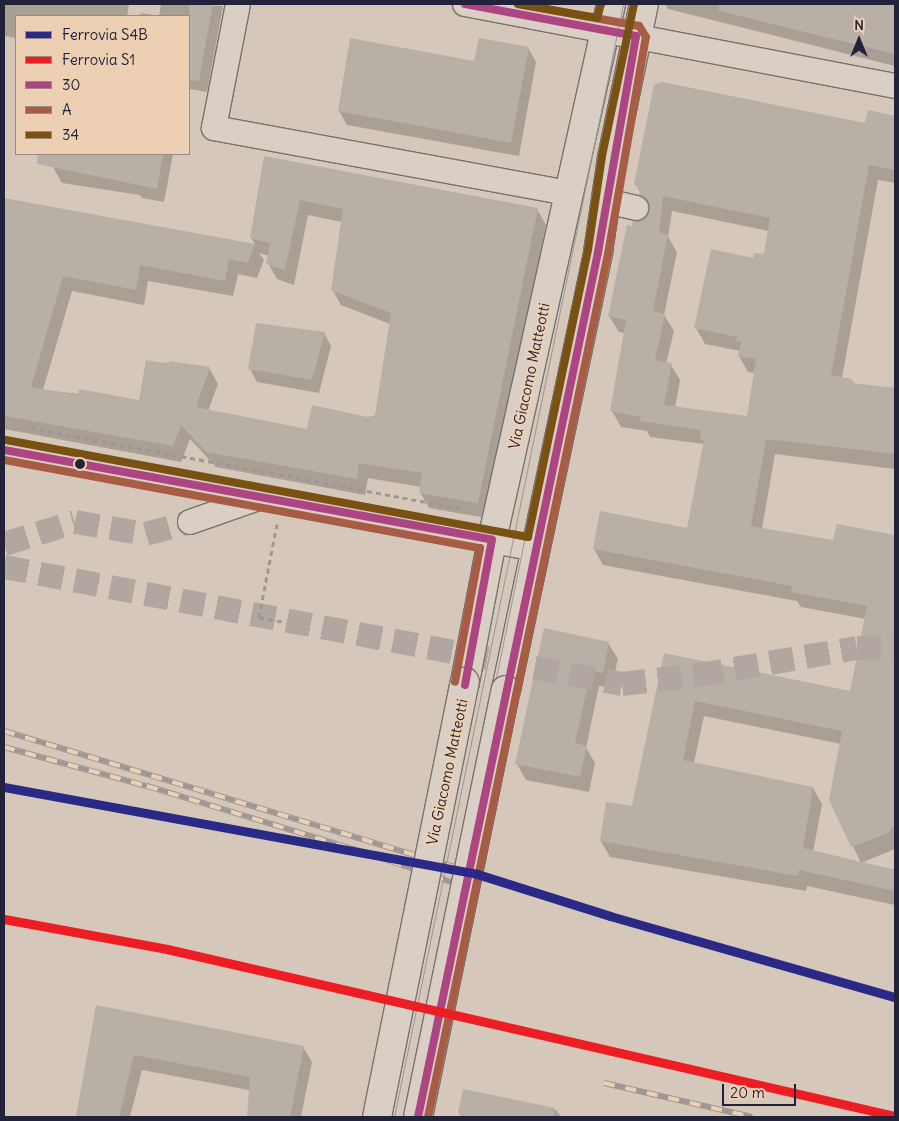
<!DOCTYPE html>
<html>
<head>
<meta charset="utf-8">
<style>
	body { margin:0 }
	#map { position:relative; width:899px; height:1121px; overflow:hidden; background:#d5c7b9; font-family:Delius,sans-serif }
	div>[style] { position:absolute }
	[style*='--x'] { left:calc(var(--x)*1px); top:calc(var(--y)*1px); width:calc(var(--w)*1px); rotate:calc(var(--a)*1deg) }
	.shadow>* { inset:0; background:#0003 }
	.building>* { inset:0; background:#b8afa6 }
	.minor-tunnel>* { height:24px; margin-top:-12px; transform-origin:0; background:repeating-linear-gradient(90deg,#b1a6a0 0 24px,transparent 0 36px) }
	.path>* { height:3px; margin-top:-1.5px; transform-origin:0; background:repeating-linear-gradient(90deg,#9e9793 0 5px,transparent 0 9px) }
	.roads { filter:drop-shadow(1px 0 #77716f) drop-shadow(-1px 0 #77716f) drop-shadow(0 1px #77716f) drop-shadow(0 -1px #77716f) }
	.minor>* { height:24px; margin:-12px; padding:0 12px; transform-origin:12px; border-radius:12px; background:#d9cfc5 }
	.major>* { height:28px; margin:-14px; padding:0 14px; transform-origin:14px; border-radius:14px; background:#d9cfc5 }
	.tram>* { height:1px; margin:-0.5px; padding:0 0.5px; transform-origin:0.5px; border-radius:0.5px; background:#9e9793 }
	.rail>* { height:5.5px; margin-top:-2.75px; transform-origin:0; background:repeating-linear-gradient(90deg,#edd0b4 0 11px,#9e9793 0 22px); box-sizing:border-box; border-block:1px solid #9e9793 }
	.bridges { filter:drop-shadow(1px 0 #77716f) drop-shadow(-1px 0 #77716f) drop-shadow(0 1px #77716f) drop-shadow(0 -1px #77716f) }
	.major-bridge>* { height:28px; margin:-14px; padding:0 14px; transform-origin:14px; border-radius:14px; background:#d9cfc5 }
	.bus-1>* { height:8px; margin:-4px; padding:0 4px; transform-origin:4px; border-radius:4px; background:#ad4582 }
	.bus-2>* { height:8px; margin:-4px; padding:0 4px; transform-origin:4px; border-radius:4px; background:#a65c45 }
	.bus-3>* { height:8px; margin:-4px; padding:0 4px; transform-origin:4px; border-radius:4px; background:#795113 }
	.rail-1>* { height:9px; margin:-4.5px; padding:0 4.5px; transform-origin:4.5px; border-radius:4.5px; background:#2a2a86 }
	.rail-2>* { height:9px; margin:-4.5px; padding:0 4.5px; transform-origin:4.5px; border-radius:4.5px; background:#ed1d24 }
	.dots>* { width:14px; height:14px; translate:-50% -50%; box-sizing:border-box; border:2px solid #edd0b4; border-radius:50% }
	span { translate:-50% -50%; white-space:nowrap; text-align:center; line-height:1.15; -webkit-text-stroke:4.5px #edd0b4; paint-order:stroke }
	.street-label { font-size:15px; color:#22223b }
	.frame { position:absolute; inset:0; border:5px solid #22223b; pointer-events:none }
	.legend { position:absolute; left:15px; top:15px; width:175px; height:140px; box-sizing:border-box; background:#edd0b4; border:1px solid #9c8a84; margin:0; padding:6px 9px; list-style:none; font-size:15px; color:#22223b }
	.legend li { display:flex; align-items:center; gap:10px; height:25px }
	.legend b { width:25px; border:1px solid #9c8a84 }
	.north { position:absolute; left:834px; top:15px; width:50px; height:50px; -webkit-text-stroke:4px #edd0b4; paint-order:stroke; rotate:0deg; font-size:14px; font-weight:700; line-height:20px; text-align:center; color:#22223b }
	.north::after { content:''; display:block; margin:auto; width:18px; height:22px; background:#22223b; clip-path:polygon(50% 0,100% 100%,50% 72%,0 100%) }
	.scale { position:absolute; left:722px; top:1084px; width:74px; height:22px; box-sizing:border-box; border:2px solid #22223b; border-top:0; padding-left:6px; font-size:15px; line-height:18px; white-space:nowrap; color:#22223b; -webkit-text-stroke:4px #edd0b4; paint-order:stroke }
</style>
</head>
<body>
<div id="map">
	<div class="shadow">
		<i style="clip-path:polygon(4px 4px,129px 4px,127px 16px,16px 16px,16px 38px,4px 36px)"></i>
		<i style="clip-path:polygon(161px 4px,223px 6px,207px 92px,189px 89px,189px 16px,140px 16px,141px 13px,159px 16px)"></i>
		<i style="clip-path:polygon(665px 4px,895px 4px,895px 66px,668px 9px)"></i>
		<i style="clip-path:polygon(528px 48px,536px 62px,519px 156px,347px 125px,339px 111px,475px 63px)"></i>
		<i style="clip-path:polygon(evenodd,869px 112px,895px 117px,895px 183px,878px 180px,842px 378px,852px 380px,854px 384px,895px 390px,895px 469px,775px 454px,762px 529px,834px 542px,838px 525px,895px 536px,895px 849px,861px 863px,895px 870px,895px 905px,807px 886px,806px 891px,610px 857px,601px 841px,633px 808px,665px 654px,851px 693px,866px 619px,801px 607px,797px 601px,603px 565px,594px 549px,688px 530px,704px 444px,650px 437px,647px 431px,621px 427px,612px 411px,625px 333px,619px 332px,609px 316px,633px 228px,647px 219px,649px 210px,636px 184px,866px 125px,869px 112px,672px 211px,769px 231px,765px 256px,754px 260px,696px 328px,705px 344px,740px 351px,739px 356px,748px 372px,755px 373px,748px 417px,675px 408px,680px 380px,671px 365px,666px 364px,674px 331px,664px 315px,677px 252px,668px 237px,672px 211px,869px 112px,704px 716px,841px 744px,831px 800px,861px 863px,813px 852px,822px 804px,813px 788px,694px 763px,704px 716px)"></i>
		<i style="clip-path:polygon(57px 154px,173px 154px,164px 202px,142px 198px,140px 195px,62px 183px,54px 169px)"></i>
		<i style="clip-path:polygon(evenodd,265px 158px,537px 209px,546px 225px,486px 518px,429px 508px,420px 492px,421px 487px,368px 478px,365px 495px,216px 467px,190px 439px,181px 462px,4px 429px,4px 199px,255px 245px,251px 237px,265px 158px,308px 215px,342px 222px,332px 289px,341px 305px,390px 324px,376px 416px,308px 430px,208px 411px,218px 384px,209px 368px,147px 361px,140px 401px,43px 390px,72px 291px,144px 305px,148px 281px,233px 296px,238px 274px,257px 278px,264px 260px,259px 253px,269px 256px,268px 263px,277px 279px,294px 285px,308px 215px)"></i>
		<i style="clip-path:polygon(324px 333px,331px 346px,319px 393px,257px 382px,250px 369px)"></i>
		<i style="clip-path:polygon(608px 643px,618px 659px,611px 688px,599px 686px,586px 748px,595px 763px,589px 792px,526px 780px,517px 764px)"></i>
		<i style="clip-path:polygon(97px 1007px,303px 1047px,312px 1062px,301px 1117px,248px 1117px,251px 1100px,249px 1090px,142px 1070px,130px 1117px,77px 1117px)"></i>
		<i style="clip-path:polygon(464px 1090px,556px 1110px,561px 1117px,462px 1117px,459px 1113px)"></i>
	</div>
	<div class="building">
		<i style="clip-path:polygon(189px 4px,213px 4px,199px 81px,189px 80px)"></i>
		<i style="clip-path:polygon(719px 4px,895px 4px,895px 54px,719px 11px)"></i>
		<i style="clip-path:polygon(350px 38px,474px 61px,479px 38px,529px 47px,511px 143px,338px 111px)"></i>
		<i style="clip-path:polygon(evenodd,662px 82px,865px 123px,868px 110px,895px 116px,895px 170px,869px 165px,831px 375px,852px 379px,852px 383px,895px 388px,895px 454px,766px 439px,751px 526px,833px 540px,837px 524px,895px 535px,895px 826px,886px 834px,851px 847px,829px 800px,842px 731px,695px 701px,683px 760px,813px 787px,803px 848px,895px 870px,895px 891px,799px 870px,798px 876px,600px 841px,606px 802px,632px 806px,664px 653px,850px 691px,867px 606px,791px 592px,792px 586px,593px 549px,600px 511px,687px 528px,704px 440px,700px 440px,701px 430px,640px 421px,641px 417px,610px 411px,626px 320px,608px 316px,627px 225px,632px 226px,633px 221px,646px 218px,649px 211px,649px 204px,639px 195px,640px 189px,634px 184px,654px 85px,662px 82px,663px 196px,770px 218px,764px 254px,754px 253px,753px 258px,711px 249px,694px 328px,737px 337px,736px 341px,741px 342px,738px 356px,756px 359px,747px 416px,664px 405px,672px 363px,655px 360px,665px 314px,653px 311px,668px 235px,659px 232px,663px 196px)"></i>
		<i style="clip-path:polygon(38px 154px,163px 154px,157px 189px,37px 164px)"></i>
		<i style="clip-path:polygon(264px 156px,538px 208px,478px 503px,419px 493px,422px 473px,359px 463px,357px 479px,206px 452px,181px 425px,173px 446px,4px 416px,4px 198px,255px 244px,248px 263px,229px 259px,225px 281px,140px 265px,136px 290px,63px 276px,31px 387px,78px 395px,79px 389px,139px 400px,146px 360px,169px 364px,169px 361px,210px 367px,196px 407px,307px 429px,312px 405px,368px 417px,375px 415px,391px 313px,331px 290px,343px 209px,300px 200px,285px 270px,266px 264px,270px 243px,250px 238px)"></i>
		<i style="clip-path:polygon(256px 323px,325px 332px,312px 380px,248px 369px)"></i>
		<i style="clip-path:polygon(544px 628px,609px 642px,603px 673px,591px 671px,575px 743px,587px 746px,580px 777px,515px 764px)"></i>
		<i style="clip-path:polygon(96px 1005px,304px 1046px,290px 1117px,247px 1117px,250px 1077px,134px 1055px,119px 1117px,76px 1117px)"></i>
		<i style="clip-path:polygon(463px 1089px,555px 1108px,554px 1117px,466px 1117px,458px 1113px)"></i>
	</div>
	<div class="minor-tunnel">
		<i style="--x:4;--y:544;--w:74;--a:-17.2"></i>
		<i style="--x:75;--y:522;--w:72;--a:9.6"></i>
		<i style="--x:146;--y:534;--w:46;--a:-15.3"></i>
		<i style="--x:4;--y:567;--w:629;--a:10.72"></i>
		<i style="--x:622;--y:684;--w:78;--a:-6.7"></i>
		<i style="--x:699;--y:675;--w:160;--a:-9.7"></i>
		<i style="--x:857;--y:648;--w:38;--a:-2"></i>
	</div>
	<div class="path">
		<i style="--x:522;--y:95;--w:4;--a:14"></i>
		<i style="--x:31;--y:428;--w:441;--a:10.6"></i>
		<i style="--x:277;--y:524;--w:95;--a:101"></i>
		<i style="--x:259;--y:617;--w:26;--a:11"></i>
	</div>
	<div class="roads">
		<div class="minor">
			<i style="--x:238;--y:4;--w:126;--a:101"></i>
			<i style="--x:214;--y:128;--w:361;--a:10.4"></i>
			<i style="--x:465;--y:4;--w:438;--a:10.8"></i>
			<i style="--x:606;--y:201;--w:31;--a:13"></i>
			<i style="--x:4;--y:450;--w:541;--a:10.54"></i>
			<i style="--x:190;--y:522;--w:75;--a:-19.4"></i>
		</div>
		<div class="major">
			<i style="--x:465;--y:682;--w:145;--a:-79.2"></i>
			<i style="--x:492;--y:540;--w:549;--a:-77.48"></i>
			<i style="--x:506;--y:690;--w:448;--a:-78.1"></i>
			<i style="--x:598;--y:252;--w:95;--a:-81.5"></i>
			<i style="--x:612;--y:158;--w:157;--a:-78.3"></i>
		</div>
	</div>
	<div class="tram">
		<i style="--x:394;--y:1117;--w:1136;--a:-78.37"></i>
		<i style="--x:406;--y:1117;--w:1136;--a:-78.42"></i>
	</div>
	<div class="rail">
		<i style="--x:4;--y:731;--w:494;--a:16.8"></i>
		<i style="--x:4;--y:747;--w:148;--a:15.3"></i>
		<i style="--x:147;--y:786;--w:233;--a:17"></i>
		<i style="--x:370;--y:854;--w:104;--a:19.1"></i>
		<i style="--x:604;--y:1083;--w:152;--a:12.9"></i>
	</div>
	<div class="bridges">
		<div class="major-bridge">
			<i style="--x:377;--y:1117;--w:444;--a:-78.6"></i>
			<i style="--x:418;--y:1117;--w:436;--a:-78.4"></i>
		</div>
	</div>
	<div class="bus-1">
		<i style="--x:4;--y:450;--w:496;--a:10.4"></i>
		<i style="--x:465;--y:685;--w:147;--a:-79.5"></i>
		<i style="--x:418;--y:1117;--w:884;--a:-78.24"></i>
		<i style="--x:598;--y:252;--w:219;--a:-80"></i>
		<i style="--x:636;--y:36;--w:174;--a:-169.4"></i>
	</div>
	<div class="bus-2">
		<i style="--x:4;--y:460;--w:484;--a:10.5"></i>
		<i style="--x:480;--y:548;--w:136;--a:100.6"></i>
		<i style="--x:428;--y:1117;--w:882;--a:-78.22"></i>
		<i style="--x:608;--y:254;--w:220;--a:-80.1"></i>
		<i style="--x:646;--y:37;--w:13;--a:-122"></i>
		<i style="--x:639;--y:26;--w:123;--a:-169.7"></i>
	</div>
	<div class="bus-3">
		<i style="--x:518;--y:4;--w:80;--a:10"></i>
		<i style="--x:597;--y:18;--w:15;--a:-74"></i>
		<i style="--x:6;--y:440;--w:531;--a:10.53"></i>
		<i style="--x:528;--y:537;--w:293;--a:-78.2"></i>
		<i style="--x:588;--y:250;--w:95;--a:-81.5"></i>
		<i style="--x:602;--y:156;--w:155;--a:-78.1"></i>
	</div>
	<div class="rail-1">
		<i style="--x:4;--y:787;--w:481;--a:10.4"></i>
		<i style="--x:477;--y:874;--w:139;--a:17.5"></i>
		<i style="--x:610;--y:916;--w:296;--a:15.9"></i>
	</div>
	<div class="rail-2">
		<i style="--x:4;--y:919;--w:166;--a:10.4"></i>
		<i style="--x:167;--y:949;--w:747;--a:12.92"></i>
	</div>
	<div class="dots">
		<i style="left:80px;top:464px;background:#22223b"></i>
	</div>
	<div class="street-label">
		<span style="left:529px;top:376px;rotate:-78deg">Via Giacomo Matteotti</span>
		<span style="left:447px;top:772px;rotate:-78deg">Via Giacomo Matteotti</span>
	</div>
	<div class="frame"></div>
	<ul class="legend">
	<li><b style="height:6px;background:#2a2a86"></b>Ferrovia S4B</li>
	<li><b style="height:6px;background:#ed1d24"></b>Ferrovia S1</li>
	<li><b style="height:6px;background:#ad4582"></b>30</li>
	<li><b style="height:6px;background:#a65c45"></b>A</li>
	<li><b style="height:6px;background:#795113"></b>34</li>
	</ul>
	<div class="north">N</div>
	<div class="scale">20 m</div>
</div>
</body>
</html>
